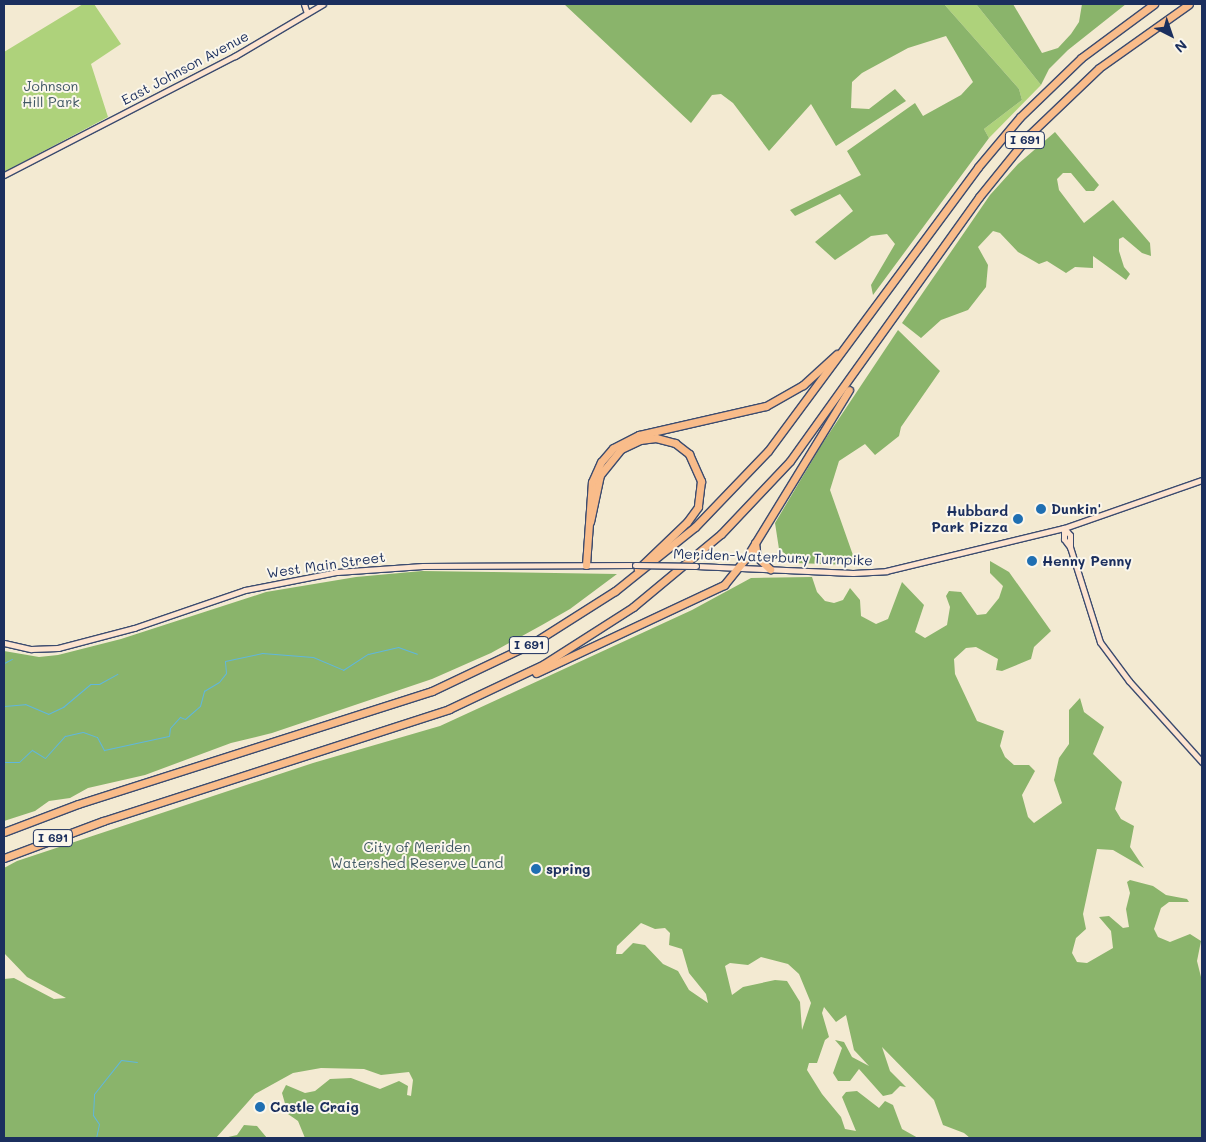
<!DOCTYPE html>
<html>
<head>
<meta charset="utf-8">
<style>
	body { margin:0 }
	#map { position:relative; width:1206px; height:1142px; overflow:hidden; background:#f3ead2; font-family:Mali,sans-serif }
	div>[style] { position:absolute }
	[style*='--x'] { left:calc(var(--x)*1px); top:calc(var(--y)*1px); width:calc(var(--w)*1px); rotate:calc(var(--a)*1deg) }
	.green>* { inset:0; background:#aed27b }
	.forest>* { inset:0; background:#8ab46b }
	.stream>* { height:1px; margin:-0.5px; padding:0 0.5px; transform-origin:0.5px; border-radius:0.5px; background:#60b7dd }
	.roads { filter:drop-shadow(1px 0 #3b4b6f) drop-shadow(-1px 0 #3b4b6f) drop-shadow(0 1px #3b4b6f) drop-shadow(0 -1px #3b4b6f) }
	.secondary>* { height:5px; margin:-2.5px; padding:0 2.5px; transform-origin:2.5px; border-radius:2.5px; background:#fde4d0 }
	.highway>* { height:7px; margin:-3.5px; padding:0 3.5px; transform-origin:3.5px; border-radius:3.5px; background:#f9bc8a }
	.bridges { filter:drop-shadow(1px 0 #3b4b6f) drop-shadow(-1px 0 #3b4b6f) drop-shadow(0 1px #3b4b6f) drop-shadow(0 -1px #3b4b6f) }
	.secondary-bridge>* { height:5px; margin:-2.5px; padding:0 2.5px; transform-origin:2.5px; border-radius:2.5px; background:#fde4d0 }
	.dots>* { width:14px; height:14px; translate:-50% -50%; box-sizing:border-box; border:2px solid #fbf7ec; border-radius:50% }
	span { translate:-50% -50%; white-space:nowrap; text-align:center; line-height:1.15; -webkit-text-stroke:4px #fbf7ec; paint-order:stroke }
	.shield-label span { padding:1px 4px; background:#fbf7ec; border:1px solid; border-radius:4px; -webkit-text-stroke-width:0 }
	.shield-label { font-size:12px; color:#1b2f5e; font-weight:700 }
	.street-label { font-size:14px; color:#1b2f5e }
	.park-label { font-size:14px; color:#405865 }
	.poi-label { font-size:14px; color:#1b2f5e; font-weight:700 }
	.left { translate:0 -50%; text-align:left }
	.right { translate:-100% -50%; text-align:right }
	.frame { position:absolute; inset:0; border:5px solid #1b2f5e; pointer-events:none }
	.north { position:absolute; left:1146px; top:10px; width:50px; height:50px; -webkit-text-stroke:4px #fbf7ec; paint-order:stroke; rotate:139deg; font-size:14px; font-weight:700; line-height:20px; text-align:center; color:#1b2f5e }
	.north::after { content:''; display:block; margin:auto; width:18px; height:22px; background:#1b2f5e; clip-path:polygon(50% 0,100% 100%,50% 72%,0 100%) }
</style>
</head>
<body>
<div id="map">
	<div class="green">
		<i style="clip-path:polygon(83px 4px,94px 4px,121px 44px,91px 64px,108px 117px,4px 172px,4px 52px)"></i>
		<i style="clip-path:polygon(944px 4px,976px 4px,1041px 85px,989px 138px,984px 129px,1022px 100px,1019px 89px)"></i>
	</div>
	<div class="forest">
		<i style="clip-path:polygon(564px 4px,944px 4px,1019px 89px,1022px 100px,984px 129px,989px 138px,873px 295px,871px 285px,895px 244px,887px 234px,871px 236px,835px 260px,815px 242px,853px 211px,840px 194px,795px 216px,790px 210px,861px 175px,847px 151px,915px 103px,923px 116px,961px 95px,973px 82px,946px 36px,908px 48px,862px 73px,852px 82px,851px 108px,869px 109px,895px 89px,906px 101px,836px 146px,811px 104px,769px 151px,733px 103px,721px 94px,712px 95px,691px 123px)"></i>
		<i style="clip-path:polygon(976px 4px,1013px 4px,1042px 53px,1058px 48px,1071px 34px,1079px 22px,1082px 4px,1126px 4px,1068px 50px,1049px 69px,1041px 85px)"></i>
		<i style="clip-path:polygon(1055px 132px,1099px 185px,1094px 191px,1086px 191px,1071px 173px,1063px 173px,1057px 179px,1059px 190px,1084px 223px,1113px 200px,1150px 243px,1151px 256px,1142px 253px,1123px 237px,1119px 239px,1119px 251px,1124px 267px,1130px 274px,1126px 280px,1093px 256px,1093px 268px,1075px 267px,1066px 273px,1047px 261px,1039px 264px,1018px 252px,1000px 233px,993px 231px,978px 247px,988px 265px,986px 287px,968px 310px,941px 320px,921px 338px,902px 323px,990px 195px,1018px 164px)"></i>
		<i style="clip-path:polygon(898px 330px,940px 371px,901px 427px,899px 436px,875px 455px,865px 444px,839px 461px,830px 490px,854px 558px,849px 565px,797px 563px,779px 549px,775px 523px,822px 444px)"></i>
		<i style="clip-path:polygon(evenodd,990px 561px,1009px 572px,1051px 631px,1034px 647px,1031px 659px,1002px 671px,996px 670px,998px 659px,976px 647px,966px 648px,954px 659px,955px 674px,977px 721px,1004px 731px,1000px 746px,1005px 757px,1014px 765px,1029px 765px,1035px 771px,1022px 795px,1028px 817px,1034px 823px,1062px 803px,1054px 780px,1059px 758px,1069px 744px,1069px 710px,1080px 698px,1084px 712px,1104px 727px,1093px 754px,1122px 782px,1115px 809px,1121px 819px,1134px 826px,1130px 847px,1144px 868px,1113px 850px,1097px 849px,1083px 914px,1086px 929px,1076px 938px,1072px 953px,1077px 962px,1087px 963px,1113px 948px,1111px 931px,1099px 917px,1109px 916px,1123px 928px,1129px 927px,1126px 909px,1130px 893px,1127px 882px,1130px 880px,1153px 886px,1166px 895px,1187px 899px,1189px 902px,1169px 902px,1161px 908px,1154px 929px,1158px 937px,1170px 942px,1190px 934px,1201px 941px,1197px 961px,1202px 981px,1202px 1138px,970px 1138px,964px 1133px,943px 1125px,934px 1100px,882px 1047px,890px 1071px,906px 1087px,900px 1086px,892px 1094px,883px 1096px,859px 1069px,850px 1081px,838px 1081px,833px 1073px,842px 1048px,835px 1040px,844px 1042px,852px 1057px,869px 1066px,854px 1050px,846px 1015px,836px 1022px,824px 1007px,822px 1013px,829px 1037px,825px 1040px,817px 1063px,809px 1063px,807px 1070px,822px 1094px,841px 1117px,845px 1129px,856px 1131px,842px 1097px,846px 1092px,857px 1091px,879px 1108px,885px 1101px,893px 1105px,902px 1129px,918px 1138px,305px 1138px,298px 1121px,288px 1114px,282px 1093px,286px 1085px,305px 1093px,315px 1091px,330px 1079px,351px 1078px,380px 1089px,399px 1081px,408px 1086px,407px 1095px,411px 1096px,413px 1080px,409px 1072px,381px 1075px,364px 1069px,321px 1068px,293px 1073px,255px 1094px,216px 1138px,4px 1138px,4px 979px,14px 978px,54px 999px,66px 998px,27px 977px,4px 953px,4px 868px,17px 861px,313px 763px,440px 726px,692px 610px,751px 578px,812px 577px,817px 592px,825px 601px,834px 603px,843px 600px,850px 588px,860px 600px,861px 616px,876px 624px,888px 619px,902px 582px,924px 605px,915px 632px,925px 638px,947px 625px,950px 607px,946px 596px,949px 591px,961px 592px,977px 615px,986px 614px,999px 598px,1003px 586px,990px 573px,990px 561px,641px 923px,655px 929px,665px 928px,670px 933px,669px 945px,682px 949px,689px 973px,706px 994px,708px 1003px,689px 990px,678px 971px,663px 964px,645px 945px,633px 943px,622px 954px,616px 954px,617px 946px,641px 923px,990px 561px,761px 957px,788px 964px,799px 974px,811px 1003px,802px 1030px,800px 1002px,787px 981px,775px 980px,743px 987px,732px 995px,725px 966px,730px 963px,748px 965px,761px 957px)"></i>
		<i style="clip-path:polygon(422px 571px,617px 574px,570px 609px,542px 625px,491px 653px,432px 679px,272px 733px,231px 743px,145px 775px,88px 788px,70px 798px,49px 801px,35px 811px,4px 821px,4px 651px,39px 657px,58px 655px,121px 639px,266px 592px,356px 577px)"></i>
		<i style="clip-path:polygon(244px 1125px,257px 1126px,267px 1138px,224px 1138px,237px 1135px)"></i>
	</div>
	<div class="stream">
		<i style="--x:4;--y:663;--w:9;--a:-27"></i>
		<i style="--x:4;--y:706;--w:21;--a:-5"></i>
		<i style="--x:25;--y:704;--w:25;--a:23"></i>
		<i style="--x:48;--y:714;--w:17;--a:-25"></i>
		<i style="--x:63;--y:707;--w:35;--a:-40"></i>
		<i style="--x:90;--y:684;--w:9;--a:0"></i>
		<i style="--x:99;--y:684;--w:21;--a:-29"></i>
		<i style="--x:4;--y:762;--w:15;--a:0"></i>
		<i style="--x:19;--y:762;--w:18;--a:-43"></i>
		<i style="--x:32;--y:750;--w:15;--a:32"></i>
		<i style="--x:45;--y:758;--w:30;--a:-48"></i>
		<i style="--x:65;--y:736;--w:18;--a:-13"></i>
		<i style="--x:83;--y:732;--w:15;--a:20"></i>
		<i style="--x:97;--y:737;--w:15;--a:62"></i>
		<i style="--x:104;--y:750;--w:66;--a:-12.2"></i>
		<i style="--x:169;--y:736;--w:8;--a:-83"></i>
		<i style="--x:170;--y:728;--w:15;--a:-48"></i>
		<i style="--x:180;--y:717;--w:5;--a:22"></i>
		<i style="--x:185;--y:719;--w:20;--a:-41"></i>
		<i style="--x:200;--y:706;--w:16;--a:-75"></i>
		<i style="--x:204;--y:691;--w:17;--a:-31"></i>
		<i style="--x:219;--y:682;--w:11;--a:-52"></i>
		<i style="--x:226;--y:673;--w:12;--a:-95"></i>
		<i style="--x:225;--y:661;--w:38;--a:-12"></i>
		<i style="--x:262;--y:653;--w:51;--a:4.5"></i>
		<i style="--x:313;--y:657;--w:33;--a:23"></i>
		<i style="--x:343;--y:670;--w:30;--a:-33"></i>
		<i style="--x:368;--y:654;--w:31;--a:-13"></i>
		<i style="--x:398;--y:647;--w:20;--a:20"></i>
		<i style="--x:96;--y:1138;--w:14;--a:-78"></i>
		<i style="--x:99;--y:1124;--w:11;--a:-124"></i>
		<i style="--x:93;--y:1115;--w:21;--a:-87"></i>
		<i style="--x:94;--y:1094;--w:43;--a:-51.5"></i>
		<i style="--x:121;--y:1060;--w:16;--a:7"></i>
	</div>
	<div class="roads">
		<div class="secondary">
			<i style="--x:304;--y:4;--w:9;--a:72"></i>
			<i style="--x:4;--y:175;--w:260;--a:-27.3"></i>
			<i style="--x:235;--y:56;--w:102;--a:-30.6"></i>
			<i style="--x:1064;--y:528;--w:11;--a:90"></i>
			<i style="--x:1064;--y:539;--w:10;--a:53"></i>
			<i style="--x:1070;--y:547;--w:100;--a:72.5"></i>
			<i style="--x:1100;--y:642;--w:49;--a:53.4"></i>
			<i style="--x:1129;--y:681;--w:109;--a:48"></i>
			<i style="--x:1064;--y:528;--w:9;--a:49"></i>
			<i style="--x:1070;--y:535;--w:12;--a:90"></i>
			<i style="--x:696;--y:566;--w:157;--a:2.6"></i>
			<i style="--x:853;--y:573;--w:33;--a:-3"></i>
			<i style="--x:886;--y:571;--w:183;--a:-13.6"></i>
			<i style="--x:1064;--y:528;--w:146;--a:-19.2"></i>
			<i style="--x:4;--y:643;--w:28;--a:13"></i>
			<i style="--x:31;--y:649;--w:27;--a:-2"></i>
			<i style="--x:58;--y:648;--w:79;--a:-14.7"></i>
			<i style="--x:134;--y:628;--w:117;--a:-18.9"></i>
			<i style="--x:245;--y:590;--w:94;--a:-11.1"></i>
			<i style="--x:337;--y:572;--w:86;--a:-4"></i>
			<i style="--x:423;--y:566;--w:212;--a:-0.3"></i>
		</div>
		<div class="highway">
			<i style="--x:590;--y:522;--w:48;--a:-78"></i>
			<i style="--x:600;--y:475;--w:33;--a:-51"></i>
			<i style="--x:621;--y:449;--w:21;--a:-25"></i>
			<i style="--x:640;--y:440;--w:16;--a:-7"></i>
			<i style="--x:656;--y:438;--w:20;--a:15"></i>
			<i style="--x:675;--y:443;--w:18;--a:38"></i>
			<i style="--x:689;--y:454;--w:30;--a:66"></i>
			<i style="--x:701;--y:481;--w:26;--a:97"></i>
			<i style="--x:698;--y:507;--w:19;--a:126"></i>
			<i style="--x:687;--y:522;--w:68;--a:136.2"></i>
			<i style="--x:755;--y:543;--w:14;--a:82"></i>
			<i style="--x:757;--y:557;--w:18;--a:43"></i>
			<i style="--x:586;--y:565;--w:83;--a:-85.9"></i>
			<i style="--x:592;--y:482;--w:22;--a:-66"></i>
			<i style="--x:601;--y:462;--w:18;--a:-49"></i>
			<i style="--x:613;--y:448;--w:29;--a:-27"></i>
			<i style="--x:639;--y:435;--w:130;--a:-12.9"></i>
			<i style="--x:766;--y:406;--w:43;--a:-29.6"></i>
			<i style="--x:803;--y:385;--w:46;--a:-42.4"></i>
			<i style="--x:536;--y:673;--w:208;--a:-25.1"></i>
			<i style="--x:724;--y:585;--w:35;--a:-51"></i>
			<i style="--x:746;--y:558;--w:197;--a:-58.5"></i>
			<i style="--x:4;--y:832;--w:79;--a:-20.7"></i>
			<i style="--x:78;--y:804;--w:372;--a:-17.7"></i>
			<i style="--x:432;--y:691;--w:112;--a:-25.4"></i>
			<i style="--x:533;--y:643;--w:97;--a:-32.4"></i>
			<i style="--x:615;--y:591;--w:102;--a:-38.7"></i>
			<i style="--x:695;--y:527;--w:105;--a:-46.2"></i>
			<i style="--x:768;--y:451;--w:353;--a:-53.5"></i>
			<i style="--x:978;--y:167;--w:65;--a:-50"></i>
			<i style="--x:1020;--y:117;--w:85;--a:-44"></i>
			<i style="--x:1081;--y:58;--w:91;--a:-36.5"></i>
			<i style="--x:4;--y:858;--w:106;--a:-20.5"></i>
			<i style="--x:103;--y:821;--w:364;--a:-17.9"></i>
			<i style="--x:449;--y:709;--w:105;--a:-25.3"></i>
			<i style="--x:544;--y:664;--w:106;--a:-32.6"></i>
			<i style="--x:633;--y:607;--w:114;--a:-39.7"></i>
			<i style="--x:721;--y:534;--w:100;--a:-46.6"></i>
			<i style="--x:790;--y:461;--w:325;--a:-54.4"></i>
			<i style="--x:979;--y:197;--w:81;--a:-51"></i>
			<i style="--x:1030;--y:134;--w:95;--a:-43.7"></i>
			<i style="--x:1099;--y:68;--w:110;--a:-35.4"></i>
		</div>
	</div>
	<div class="bridges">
		<div class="secondary-bridge">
			<i style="--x:635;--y:565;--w:61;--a:0.9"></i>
		</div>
	</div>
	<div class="dots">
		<i style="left:1041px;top:509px;background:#1f6fb2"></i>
		<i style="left:1018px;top:519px;background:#1f6fb2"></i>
		<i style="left:1032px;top:561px;background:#1f6fb2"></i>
		<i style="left:536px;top:869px;background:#1f6fb2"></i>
		<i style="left:260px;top:1107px;background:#1f6fb2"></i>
	</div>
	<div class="shield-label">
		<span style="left:1025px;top:140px">I 691</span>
		<span style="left:529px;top:645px">I 691</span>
		<span style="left:53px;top:838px">I 691</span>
	</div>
	<div class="street-label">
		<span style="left:185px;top:68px;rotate:-28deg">East Johnson Avenue</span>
		<span style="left:773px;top:557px;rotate:2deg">Meriden-Waterbury Turnpike</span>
		<span style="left:326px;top:565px;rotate:-8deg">West Main Street</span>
	</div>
	<div class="park-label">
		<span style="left:51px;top:94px">Johnson<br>Hill Park</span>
		<span style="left:417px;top:855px">City of Meriden<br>Watershed Reserve Land</span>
	</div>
	<div class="poi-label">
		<span class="left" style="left:1051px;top:509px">Dunkin'</span>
		<span class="right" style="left:1008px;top:519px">Hubbard<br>Park Pizza</span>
		<span class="left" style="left:1042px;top:561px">Henny Penny</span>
		<span class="left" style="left:546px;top:869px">spring</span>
		<span class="left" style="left:270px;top:1107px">Castle Craig</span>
	</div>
	<div class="frame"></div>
	<div class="north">N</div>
</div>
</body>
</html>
